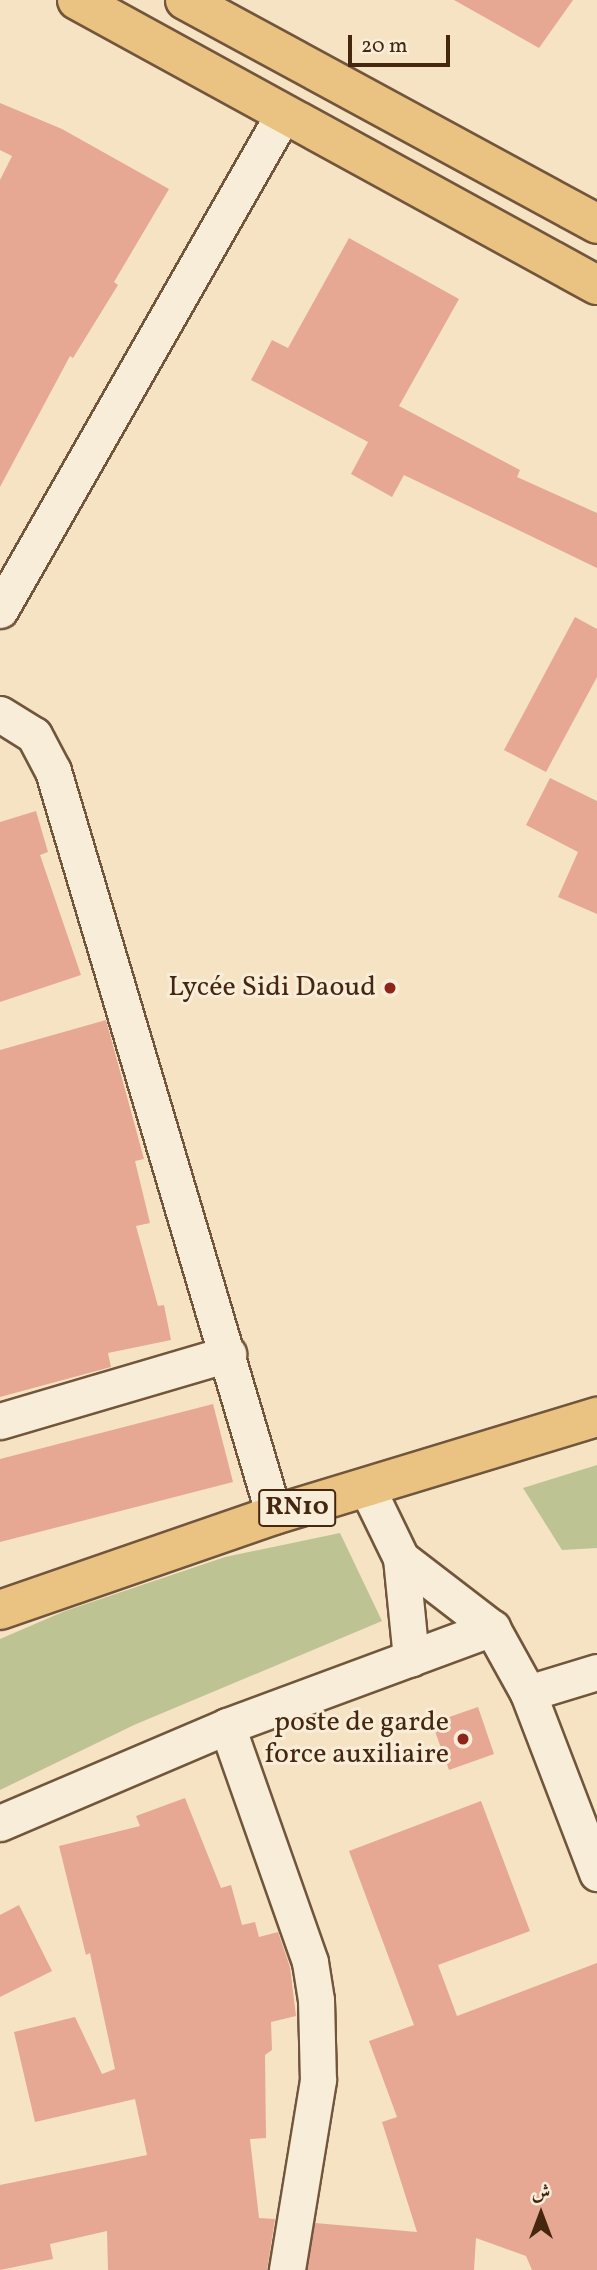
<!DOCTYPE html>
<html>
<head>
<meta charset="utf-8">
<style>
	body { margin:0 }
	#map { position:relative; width:597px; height:2270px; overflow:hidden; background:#f5e3c3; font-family:Vollkorn,Amiri,serif }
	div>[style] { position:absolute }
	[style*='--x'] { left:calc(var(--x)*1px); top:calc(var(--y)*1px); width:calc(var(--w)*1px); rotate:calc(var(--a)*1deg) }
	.green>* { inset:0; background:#bdc393 }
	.building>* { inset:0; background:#e6a893 }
	.roads { filter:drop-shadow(2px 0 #71563c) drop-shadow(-2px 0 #71563c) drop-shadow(0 2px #71563c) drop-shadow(0 -2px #71563c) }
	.minor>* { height:35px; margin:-17.5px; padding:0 17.5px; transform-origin:17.5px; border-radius:17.5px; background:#f8edd8 }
	.major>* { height:38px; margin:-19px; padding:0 19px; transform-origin:19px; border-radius:19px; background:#eac282 }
	.dots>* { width:19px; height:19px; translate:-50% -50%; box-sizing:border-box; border:4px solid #f8edd8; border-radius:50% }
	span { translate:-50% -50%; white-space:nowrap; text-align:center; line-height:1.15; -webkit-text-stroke:6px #f8edd8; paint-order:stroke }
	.shield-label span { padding:2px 5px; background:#f8edd8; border:2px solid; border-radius:5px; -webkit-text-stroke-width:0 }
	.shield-label { font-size:26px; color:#45270f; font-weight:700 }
	.poi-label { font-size:28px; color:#45270f }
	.right { translate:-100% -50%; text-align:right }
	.north { position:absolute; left:506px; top:2179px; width:70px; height:70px; -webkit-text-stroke:5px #f8edd8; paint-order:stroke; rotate:0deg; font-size:19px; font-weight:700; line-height:28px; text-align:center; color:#45270f }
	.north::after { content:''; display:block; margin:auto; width:24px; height:32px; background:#45270f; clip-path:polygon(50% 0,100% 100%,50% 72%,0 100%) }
	.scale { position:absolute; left:348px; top:35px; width:102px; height:32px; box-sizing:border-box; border:4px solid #45270f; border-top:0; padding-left:9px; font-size:21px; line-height:24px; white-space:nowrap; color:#45270f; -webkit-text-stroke:5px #f8edd8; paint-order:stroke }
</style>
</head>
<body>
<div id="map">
	<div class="green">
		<i style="clip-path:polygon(597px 1465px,597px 1548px,562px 1550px,523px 1488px)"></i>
		<i style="clip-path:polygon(340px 1533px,382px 1621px,134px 1725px,0 1790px,0 1639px,65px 1611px,225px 1557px)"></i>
	</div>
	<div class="building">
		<i style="clip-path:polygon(454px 0,573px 0,539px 48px)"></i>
		<i style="clip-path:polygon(0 103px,62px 129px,169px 189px,114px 282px,118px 285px,73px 358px,70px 356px,0 487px,0 180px,12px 156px,0 150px)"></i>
		<i style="clip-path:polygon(349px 238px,459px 299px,399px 406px,520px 470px,517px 477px,597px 513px,597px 568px,404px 475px,392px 497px,351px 474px,368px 442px,251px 380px,272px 340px,288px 348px)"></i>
		<i style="clip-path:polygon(575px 617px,597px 629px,597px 677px,546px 772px,504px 750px)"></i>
		<i style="clip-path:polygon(550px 778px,597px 801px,597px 914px,558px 897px,578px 852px,526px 825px)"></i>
		<i style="clip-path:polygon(36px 811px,48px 852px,40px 855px,81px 975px,0 1002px,0 822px)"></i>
		<i style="clip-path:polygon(106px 1020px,144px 1159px,135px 1161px,150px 1223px,136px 1226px,158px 1306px,164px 1305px,171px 1340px,108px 1353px,111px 1367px,0 1397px,0 1050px)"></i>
		<i style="clip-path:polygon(213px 1404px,233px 1482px,0 1542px,0 1459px)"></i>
		<i style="clip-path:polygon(478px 1707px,494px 1754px,449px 1770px,432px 1723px)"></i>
		<i style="clip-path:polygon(185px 1798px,221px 1888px,231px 1885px,242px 1925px,255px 1922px,259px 1937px,278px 1932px,290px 1967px,296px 2016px,271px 2022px,272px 2050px,265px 2055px,266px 2138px,250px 2139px,259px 2218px,275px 2219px,267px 2270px,108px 2270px,107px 2231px,50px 2244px,53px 2259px,0 2270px,0 2185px,147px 2155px,135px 2099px,35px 2122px,14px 2032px,75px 2017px,102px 2074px,115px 2069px,90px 1953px,86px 1955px,59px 1846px,140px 1826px,136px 1816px)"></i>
		<i style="clip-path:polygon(481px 1801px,530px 1931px,438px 1965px,457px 2016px,597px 1963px,597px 2270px,532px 2270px,526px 2256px,476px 2238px,474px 2270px,307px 2270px,315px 2223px,417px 2232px,382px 2122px,397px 2117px,369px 2041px,414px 2025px,349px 1851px)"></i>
		<i style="clip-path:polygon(19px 1905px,52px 1971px,0 1997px,0 1915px)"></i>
	</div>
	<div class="roads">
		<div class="minor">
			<i style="--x:0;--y:610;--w:572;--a:-60.26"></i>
			<i style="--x:0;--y:714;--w:40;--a:32"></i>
			<i style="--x:34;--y:735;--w:41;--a:62.2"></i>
			<i style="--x:53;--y:771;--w:776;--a:73.46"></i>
			<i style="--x:0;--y:1421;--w:238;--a:-16.4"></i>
			<i style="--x:366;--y:1486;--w:80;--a:64.1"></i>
			<i style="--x:401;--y:1558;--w:115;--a:37.6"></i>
			<i style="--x:492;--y:1628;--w:74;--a:61"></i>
			<i style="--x:528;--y:1693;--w:193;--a:69"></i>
			<i style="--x:401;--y:1558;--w:101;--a:84.3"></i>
			<i style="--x:528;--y:1693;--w:72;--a:-16.9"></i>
			<i style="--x:227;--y:1726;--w:250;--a:70.6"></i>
			<i style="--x:310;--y:1962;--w:38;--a:81"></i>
			<i style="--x:316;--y:2000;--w:80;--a:88.6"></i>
			<i style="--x:318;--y:2080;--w:193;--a:99.3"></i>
			<i style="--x:0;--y:1823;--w:247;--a:-23.1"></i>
			<i style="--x:227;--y:1726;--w:283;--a:-20.3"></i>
		</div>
		<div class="major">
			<i style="--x:77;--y:0;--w:593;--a:28.73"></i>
			<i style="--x:185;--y:0;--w:469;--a:28.5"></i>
			<i style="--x:0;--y:1610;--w:290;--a:-19.1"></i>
			<i style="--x:274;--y:1515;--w:338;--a:-16.9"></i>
		</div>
	</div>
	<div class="dots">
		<i style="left:390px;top:988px;background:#8f2418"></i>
		<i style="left:463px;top:1739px;background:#8f2418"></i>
	</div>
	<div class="shield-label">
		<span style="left:297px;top:1508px">RN10</span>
	</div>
	<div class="poi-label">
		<span class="right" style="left:376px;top:988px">Lycée Sidi Daoud</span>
		<span class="right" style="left:449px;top:1739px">poste de garde<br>force auxiliaire</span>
	</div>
	<div class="north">ش</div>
	<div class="scale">20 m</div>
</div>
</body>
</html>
